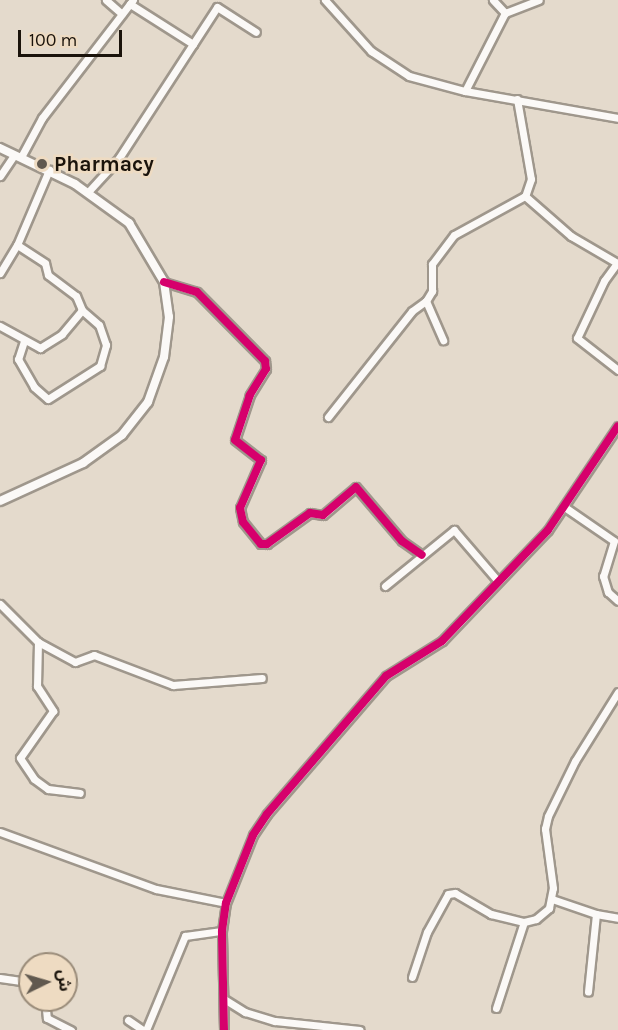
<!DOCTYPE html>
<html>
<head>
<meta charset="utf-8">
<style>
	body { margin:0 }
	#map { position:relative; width:618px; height:1030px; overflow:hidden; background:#e4dacc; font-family:Karla,"Noto Sans Arabic",sans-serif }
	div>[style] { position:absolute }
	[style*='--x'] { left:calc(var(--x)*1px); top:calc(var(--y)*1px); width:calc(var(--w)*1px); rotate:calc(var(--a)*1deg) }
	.roads { filter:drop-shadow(2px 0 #9f978c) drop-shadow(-2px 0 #9f978c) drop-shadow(0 2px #9f978c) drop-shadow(0 -2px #9f978c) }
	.minor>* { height:7px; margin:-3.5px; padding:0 3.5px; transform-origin:3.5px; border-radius:3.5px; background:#fbf9f7 }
	.tertiary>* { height:8px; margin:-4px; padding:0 4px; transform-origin:4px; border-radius:4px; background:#fbf9f7 }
	.cycleway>* { height:8px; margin:-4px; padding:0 4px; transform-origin:4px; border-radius:4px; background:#d6006c }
	.dots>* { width:16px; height:16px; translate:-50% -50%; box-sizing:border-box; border:3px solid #eedbc2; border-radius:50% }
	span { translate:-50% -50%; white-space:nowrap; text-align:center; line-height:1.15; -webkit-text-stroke:5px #eedbc2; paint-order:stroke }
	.poi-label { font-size:21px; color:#1a130b; font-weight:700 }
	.left { translate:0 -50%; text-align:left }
	.north { position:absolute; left:18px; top:952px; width:60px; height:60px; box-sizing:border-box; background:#eedbc2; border:2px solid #998b79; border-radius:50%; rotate:85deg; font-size:16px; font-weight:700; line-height:24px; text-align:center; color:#1a130b }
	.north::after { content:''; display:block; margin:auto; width:21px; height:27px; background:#61594f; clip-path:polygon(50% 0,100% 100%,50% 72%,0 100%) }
	.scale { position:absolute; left:18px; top:30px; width:104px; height:27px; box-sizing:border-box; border:3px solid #1a130b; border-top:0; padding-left:8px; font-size:18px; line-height:21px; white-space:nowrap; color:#1a130b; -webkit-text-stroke:4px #eedbc2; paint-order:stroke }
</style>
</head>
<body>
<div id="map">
	<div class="roads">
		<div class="minor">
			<i style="--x:106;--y:0;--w:21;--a:41"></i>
			<i style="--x:325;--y:0;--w:69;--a:48"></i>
			<i style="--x:371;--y:51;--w:45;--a:33.3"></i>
			<i style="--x:409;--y:76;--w:58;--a:15"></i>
			<i style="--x:465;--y:91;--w:155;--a:10"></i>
			<i style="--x:493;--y:0;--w:18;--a:47"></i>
			<i style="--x:193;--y:44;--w:44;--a:-57"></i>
			<i style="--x:217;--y:7;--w:46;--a:32.7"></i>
			<i style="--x:465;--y:91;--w:88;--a:-62.9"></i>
			<i style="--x:505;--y:13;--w:36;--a:-21"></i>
			<i style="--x:517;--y:99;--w:81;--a:80.1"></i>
			<i style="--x:531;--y:179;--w:18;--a:109"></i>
			<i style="--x:525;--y:196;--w:61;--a:41"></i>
			<i style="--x:571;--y:236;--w:53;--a:30.4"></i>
			<i style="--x:617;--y:263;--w:22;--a:126"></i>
			<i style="--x:604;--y:281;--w:63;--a:115.3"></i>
			<i style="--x:577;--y:338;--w:52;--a:38"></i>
			<i style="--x:21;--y:157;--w:44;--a:-61.7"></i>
			<i style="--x:42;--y:118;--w:149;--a:-52.4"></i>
			<i style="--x:0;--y:176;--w:25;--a:-56"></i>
			<i style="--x:88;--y:192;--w:46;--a:-47.6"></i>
			<i style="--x:119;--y:158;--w:136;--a:-57"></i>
			<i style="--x:193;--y:44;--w:75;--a:-147.6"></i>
			<i style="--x:0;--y:273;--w:33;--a:-59"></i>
			<i style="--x:17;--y:245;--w:82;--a:-66.9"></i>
			<i style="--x:164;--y:282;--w:34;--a:17"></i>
			<i style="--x:197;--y:292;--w:97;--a:45.4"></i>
			<i style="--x:265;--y:361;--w:8;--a:83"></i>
			<i style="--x:266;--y:369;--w:31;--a:122"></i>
			<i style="--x:250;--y:395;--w:47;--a:108.4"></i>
			<i style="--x:235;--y:440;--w:33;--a:38"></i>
			<i style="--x:261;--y:460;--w:52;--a:113.6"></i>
			<i style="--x:240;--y:508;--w:14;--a:78"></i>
			<i style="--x:243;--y:522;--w:28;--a:51"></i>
			<i style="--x:261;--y:544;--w:6;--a:0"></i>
			<i style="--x:267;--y:544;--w:53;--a:-35.8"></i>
			<i style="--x:310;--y:513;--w:13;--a:9"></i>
			<i style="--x:323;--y:515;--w:43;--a:-40.3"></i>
			<i style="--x:356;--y:487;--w:71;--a:49.6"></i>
			<i style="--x:402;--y:541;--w:24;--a:35"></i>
			<i style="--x:426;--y:301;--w:43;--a:66.4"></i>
			<i style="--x:0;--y:326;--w:46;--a:28.8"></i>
			<i style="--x:40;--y:348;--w:26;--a:-32"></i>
			<i style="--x:62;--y:334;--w:31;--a:-50"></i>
			<i style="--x:82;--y:310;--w:15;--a:-113"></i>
			<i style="--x:76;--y:296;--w:35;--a:-143"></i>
			<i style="--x:48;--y:275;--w:12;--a:-104"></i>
			<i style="--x:45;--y:263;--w:33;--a:-147"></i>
			<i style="--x:24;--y:341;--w:19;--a:108"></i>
			<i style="--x:18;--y:359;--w:32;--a:60"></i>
			<i style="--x:34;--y:387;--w:18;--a:41"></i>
			<i style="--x:48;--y:399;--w:62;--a:-32.4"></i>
			<i style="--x:100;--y:366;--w:22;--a:-74"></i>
			<i style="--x:106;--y:345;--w:21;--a:-109"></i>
			<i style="--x:99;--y:325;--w:23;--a:-139"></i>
			<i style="--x:328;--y:417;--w:135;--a:-51.6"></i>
			<i style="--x:412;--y:311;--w:17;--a:-36"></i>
			<i style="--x:426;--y:301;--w:12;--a:-59"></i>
			<i style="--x:432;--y:291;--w:27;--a:-90"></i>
			<i style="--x:432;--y:264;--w:36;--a:-53"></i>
			<i style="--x:454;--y:235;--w:81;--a:-28.8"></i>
			<i style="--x:566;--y:508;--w:58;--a:34.5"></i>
			<i style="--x:614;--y:541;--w:37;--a:107"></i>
			<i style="--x:603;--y:576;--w:17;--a:73"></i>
			<i style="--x:608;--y:592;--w:13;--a:42"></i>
			<i style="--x:385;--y:586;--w:89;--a:-39.1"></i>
			<i style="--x:454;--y:530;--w:66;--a:49.3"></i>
			<i style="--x:0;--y:604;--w:54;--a:45"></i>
			<i style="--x:38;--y:642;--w:44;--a:91.3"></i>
			<i style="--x:37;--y:686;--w:30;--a:57"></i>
			<i style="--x:53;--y:711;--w:57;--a:125.1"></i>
			<i style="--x:20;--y:758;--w:25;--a:56"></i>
			<i style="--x:34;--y:779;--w:17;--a:36"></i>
			<i style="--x:48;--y:789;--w:32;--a:7"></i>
			<i style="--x:38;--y:642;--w:42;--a:28.4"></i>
			<i style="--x:75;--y:662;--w:20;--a:-20"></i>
			<i style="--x:94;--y:655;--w:85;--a:20.8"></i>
			<i style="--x:173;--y:685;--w:89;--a:-4.5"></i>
			<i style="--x:0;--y:832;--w:166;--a:20.1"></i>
			<i style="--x:156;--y:889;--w:71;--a:11.3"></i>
			<i style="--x:552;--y:899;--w:46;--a:18.8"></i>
			<i style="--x:596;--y:914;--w:78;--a:95.9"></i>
			<i style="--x:596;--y:914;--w:22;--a:10"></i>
			<i style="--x:412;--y:977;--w:47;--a:-71.6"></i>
			<i style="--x:427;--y:932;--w:43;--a:-61.1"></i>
			<i style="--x:448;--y:894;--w:7;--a:-8"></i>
			<i style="--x:455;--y:893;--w:42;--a:30.3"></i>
			<i style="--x:491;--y:914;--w:34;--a:14"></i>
			<i style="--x:524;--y:922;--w:12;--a:-14"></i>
			<i style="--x:536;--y:919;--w:17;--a:-40"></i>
			<i style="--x:549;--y:908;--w:20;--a:-79"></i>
			<i style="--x:553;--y:888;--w:60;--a:-97.7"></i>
			<i style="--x:545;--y:829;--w:13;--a:-77"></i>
			<i style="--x:548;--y:816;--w:61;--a:-63.9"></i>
			<i style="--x:575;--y:761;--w:81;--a:-58.1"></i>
			<i style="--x:0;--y:978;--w:30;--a:8"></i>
			<i style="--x:224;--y:999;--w:25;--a:32"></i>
			<i style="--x:245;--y:1012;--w:31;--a:17"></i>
			<i style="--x:275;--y:1021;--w:85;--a:6"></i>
			<i style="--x:45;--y:1000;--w:18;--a:84"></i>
			<i style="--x:47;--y:1018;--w:27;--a:27"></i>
			<i style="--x:496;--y:1008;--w:90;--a:-72"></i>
			<i style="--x:128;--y:1020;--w:18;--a:34"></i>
			<i style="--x:146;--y:1030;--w:102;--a:-67.5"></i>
			<i style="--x:185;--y:936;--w:37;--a:-8"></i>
			<i style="--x:224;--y:1030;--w:99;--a:-91.2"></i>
			<i style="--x:222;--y:931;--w:28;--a:-82"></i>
			<i style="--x:226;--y:903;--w:73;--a:-68.3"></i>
			<i style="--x:253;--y:835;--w:25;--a:-56"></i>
			<i style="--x:267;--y:814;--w:182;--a:-49.2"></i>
			<i style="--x:386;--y:676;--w:66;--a:-32"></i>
			<i style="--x:442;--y:641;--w:153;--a:-46.3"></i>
			<i style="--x:548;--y:530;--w:125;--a:-56.1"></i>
		</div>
		<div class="tertiary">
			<i style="--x:0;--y:148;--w:83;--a:25.6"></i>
			<i style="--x:75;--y:184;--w:67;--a:35.8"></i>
			<i style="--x:129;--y:223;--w:69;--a:59.3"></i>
			<i style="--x:164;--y:282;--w:35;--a:82"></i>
			<i style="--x:169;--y:317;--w:40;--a:97.1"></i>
			<i style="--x:164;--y:357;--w:48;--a:109.6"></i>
			<i style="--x:148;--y:402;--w:42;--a:128.2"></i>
			<i style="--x:122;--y:435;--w:48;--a:144.3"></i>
			<i style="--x:83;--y:463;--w:91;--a:155.4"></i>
		</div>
	</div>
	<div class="cycleway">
		<i style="--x:164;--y:282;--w:34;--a:17"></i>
		<i style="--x:197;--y:292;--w:97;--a:45.4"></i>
		<i style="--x:265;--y:361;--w:8;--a:83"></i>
		<i style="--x:266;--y:369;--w:31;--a:122"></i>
		<i style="--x:250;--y:395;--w:47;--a:108.4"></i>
		<i style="--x:235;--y:440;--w:33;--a:38"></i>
		<i style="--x:261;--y:460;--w:52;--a:113.6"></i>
		<i style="--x:240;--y:508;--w:14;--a:78"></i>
		<i style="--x:243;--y:522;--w:28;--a:51"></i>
		<i style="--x:261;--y:544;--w:6;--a:0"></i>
		<i style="--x:267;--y:544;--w:53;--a:-35.8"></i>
		<i style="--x:310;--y:513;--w:13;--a:9"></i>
		<i style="--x:323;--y:515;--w:43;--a:-40.3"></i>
		<i style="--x:356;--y:487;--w:71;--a:49.6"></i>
		<i style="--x:402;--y:541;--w:24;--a:35"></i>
		<i style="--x:224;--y:1030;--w:99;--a:-91.2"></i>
		<i style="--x:222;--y:931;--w:28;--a:-82"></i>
		<i style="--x:226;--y:903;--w:73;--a:-68.3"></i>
		<i style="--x:253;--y:835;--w:25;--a:-56"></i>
		<i style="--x:267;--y:814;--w:182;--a:-49.2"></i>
		<i style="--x:386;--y:676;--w:66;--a:-32"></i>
		<i style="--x:442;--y:641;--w:153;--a:-46.3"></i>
		<i style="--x:548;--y:530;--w:125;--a:-56.1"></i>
	</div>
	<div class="dots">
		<i style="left:42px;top:164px;background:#61594f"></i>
	</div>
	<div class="poi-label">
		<span class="left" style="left:54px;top:164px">Pharmacy</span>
	</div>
	<div class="north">ش</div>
	<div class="scale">100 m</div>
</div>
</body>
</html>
